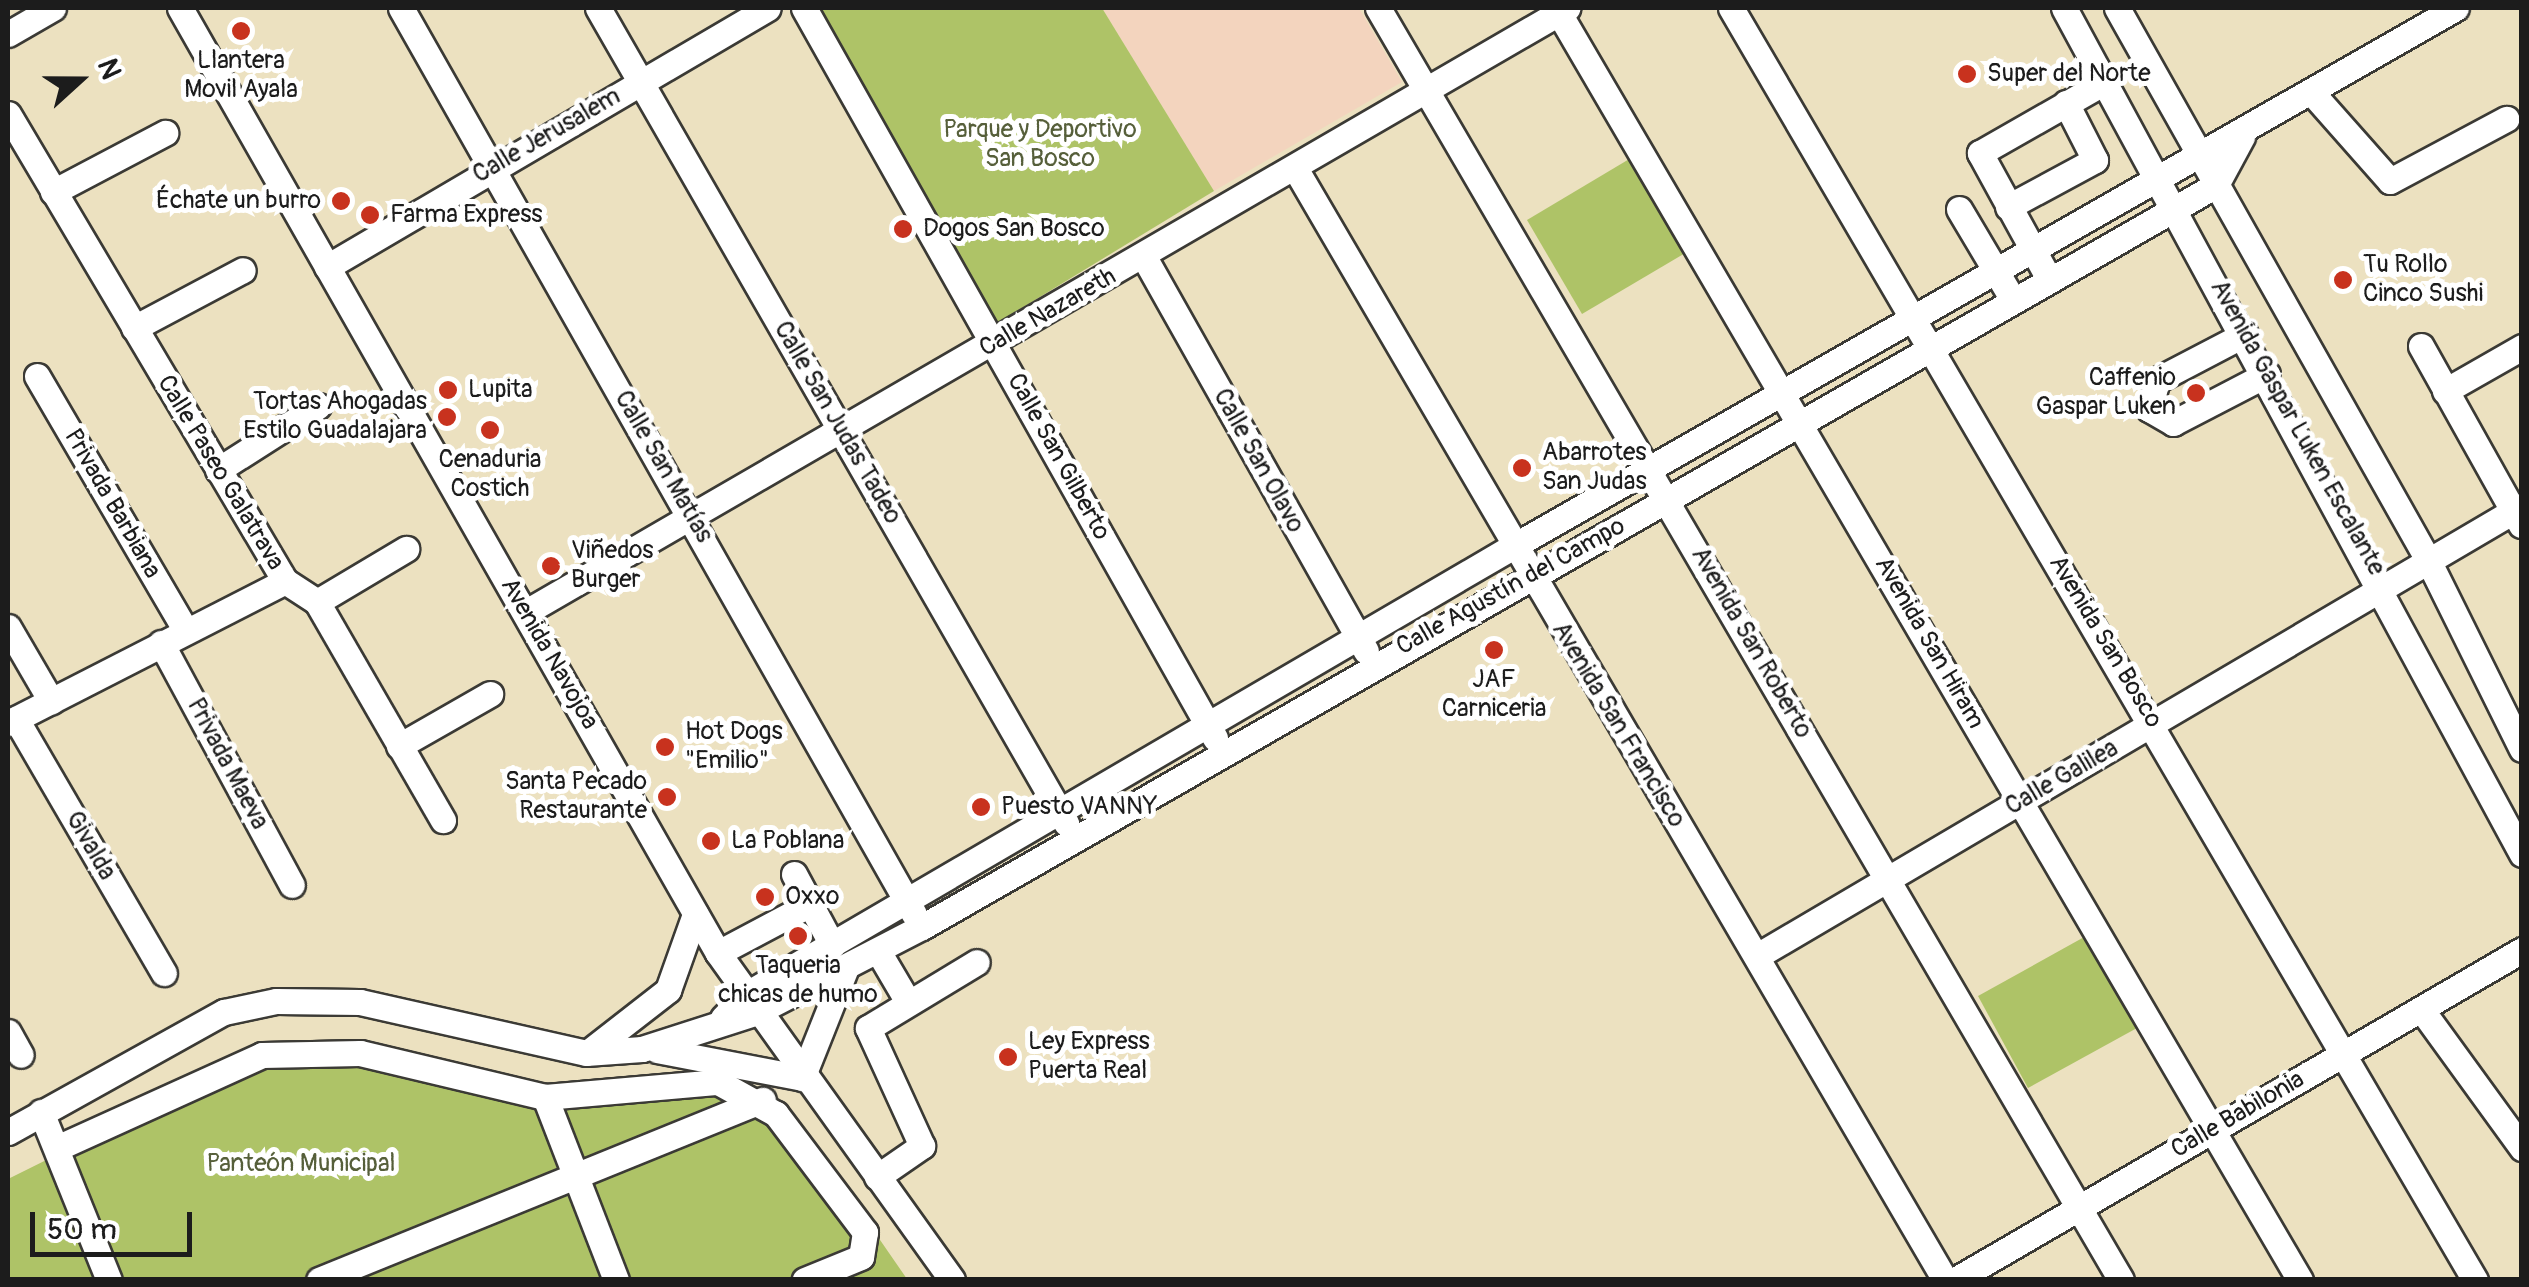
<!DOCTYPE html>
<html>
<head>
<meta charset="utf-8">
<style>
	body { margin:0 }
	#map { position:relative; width:2529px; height:1287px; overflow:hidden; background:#ece1c0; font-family:Pangolin,sans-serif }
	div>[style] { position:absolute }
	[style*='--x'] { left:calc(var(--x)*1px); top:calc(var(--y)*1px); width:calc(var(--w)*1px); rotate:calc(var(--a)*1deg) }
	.built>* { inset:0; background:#f3d4be }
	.green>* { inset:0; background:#aec367 }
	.roads { filter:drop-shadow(2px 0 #3b3a35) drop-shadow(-2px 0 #3b3a35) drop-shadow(0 2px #3b3a35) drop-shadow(0 -2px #3b3a35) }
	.minor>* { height:25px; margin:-12.5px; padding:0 12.5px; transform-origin:12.5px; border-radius:12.5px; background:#fff }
	.dots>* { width:28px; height:28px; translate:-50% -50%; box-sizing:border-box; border:5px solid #fff; border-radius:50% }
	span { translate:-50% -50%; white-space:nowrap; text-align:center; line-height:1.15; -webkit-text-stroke:10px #fff; paint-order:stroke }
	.poi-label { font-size:25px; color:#1c1c1c }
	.left { translate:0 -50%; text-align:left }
	.right { translate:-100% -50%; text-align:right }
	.park-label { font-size:25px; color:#565f3a }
	.street-label { font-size:25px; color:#1c1c1c }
	.frame { position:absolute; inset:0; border:10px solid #1c1c1c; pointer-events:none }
	.north { position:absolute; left:30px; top:30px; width:100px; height:100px; -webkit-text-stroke:8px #fff; paint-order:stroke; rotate:69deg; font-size:28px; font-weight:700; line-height:40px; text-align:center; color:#1c1c1c }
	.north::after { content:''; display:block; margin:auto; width:35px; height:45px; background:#1c1c1c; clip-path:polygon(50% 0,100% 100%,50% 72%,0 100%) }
	.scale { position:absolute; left:30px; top:1212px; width:162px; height:45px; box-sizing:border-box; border:5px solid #1c1c1c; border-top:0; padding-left:12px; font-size:30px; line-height:35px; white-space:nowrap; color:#1c1c1c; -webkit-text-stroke:8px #fff; paint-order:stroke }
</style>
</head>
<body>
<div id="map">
	<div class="built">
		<i style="clip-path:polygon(1102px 8px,1359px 8px,1402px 82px,1214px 191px)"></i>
	</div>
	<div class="green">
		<i style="clip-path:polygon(820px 8px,1102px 8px,1214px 191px,997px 323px)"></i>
		<i style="clip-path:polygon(1631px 158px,1687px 252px,1582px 314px,1527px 220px)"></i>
		<i style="clip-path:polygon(2086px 936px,2137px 1028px,2028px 1088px,1978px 996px)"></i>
		<i style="clip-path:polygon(264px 1052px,538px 1088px,755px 1086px,811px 1140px,907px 1279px,8px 1279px,8px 1179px)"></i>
	</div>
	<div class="roads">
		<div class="minor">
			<i style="--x:180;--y:8;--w:1087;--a:60.35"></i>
			<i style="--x:718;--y:953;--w:402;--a:54.4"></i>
			<i style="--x:401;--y:8;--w:1041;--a:60.48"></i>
			<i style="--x:598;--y:8;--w:940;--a:60.13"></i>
			<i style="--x:804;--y:8;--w:838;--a:60.62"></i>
			<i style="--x:1378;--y:8;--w:1473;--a:59.71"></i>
			<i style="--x:1556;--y:8;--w:1474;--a:59.68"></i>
			<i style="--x:1731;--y:8;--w:1474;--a:59.68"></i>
			<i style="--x:2064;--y:8;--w:962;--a:61.57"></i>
			<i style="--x:2117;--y:8;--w:634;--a:60.6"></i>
			<i style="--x:2428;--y:560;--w:211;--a:63.6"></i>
			<i style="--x:8;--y:34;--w:52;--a:-30"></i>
			<i style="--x:2313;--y:94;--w:116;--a:48.5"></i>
			<i style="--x:2390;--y:181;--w:132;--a:-28.1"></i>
			<i style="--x:8;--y:114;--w:543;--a:59.33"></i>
			<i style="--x:285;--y:581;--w:38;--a:33"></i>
			<i style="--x:317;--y:602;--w:252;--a:60"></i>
			<i style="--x:1295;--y:168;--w:1288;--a:59.69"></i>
			<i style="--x:53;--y:192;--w:127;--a:-27.8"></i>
			<i style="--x:2008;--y:207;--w:99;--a:-28.4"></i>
			<i style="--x:2095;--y:160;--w:64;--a:-117"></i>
			<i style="--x:1959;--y:209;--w:106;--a:59.3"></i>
			<i style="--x:1144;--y:257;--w:452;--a:60.6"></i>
			<i style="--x:327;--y:267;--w:511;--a:-30.43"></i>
			<i style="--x:2049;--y:279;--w:144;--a:-118.7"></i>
			<i style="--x:1980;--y:153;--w:145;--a:-29.7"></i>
			<i style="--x:134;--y:328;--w:123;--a:-28"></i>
			<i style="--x:2245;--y:334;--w:99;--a:152.4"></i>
			<i style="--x:2157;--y:380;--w:30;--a:105"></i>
			<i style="--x:2149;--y:409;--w:28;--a:30"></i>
			<i style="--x:2173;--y:423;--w:106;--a:-27.5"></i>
			<i style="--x:2421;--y:346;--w:205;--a:60.8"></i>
			<i style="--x:37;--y:376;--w:295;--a:59.7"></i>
			<i style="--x:2445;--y:391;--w:89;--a:-29.7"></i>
			<i style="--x:218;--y:470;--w:119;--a:-32.6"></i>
			<i style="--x:317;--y:602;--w:104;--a:-30.8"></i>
			<i style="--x:526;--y:612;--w:1204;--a:-30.12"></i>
			<i style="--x:8;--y:627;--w:86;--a:59.8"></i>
			<i style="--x:161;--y:643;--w:275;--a:61.6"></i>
			<i style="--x:16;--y:719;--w:294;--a:59.8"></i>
			<i style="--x:8;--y:723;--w:311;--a:-27.1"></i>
			<i style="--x:399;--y:746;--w:105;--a:-29.7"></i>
			<i style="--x:794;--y:874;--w:81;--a:61.8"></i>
			<i style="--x:878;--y:951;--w:59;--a:59.5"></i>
			<i style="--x:718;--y:953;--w:104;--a:-28"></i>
			<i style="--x:1757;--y:956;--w:888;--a:-30.47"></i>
			<i style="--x:2421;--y:1009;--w:172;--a:54"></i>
			<i style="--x:723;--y:1018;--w:32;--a:-46"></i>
			<i style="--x:745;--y:995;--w:888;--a:-30.29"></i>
			<i style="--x:1512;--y:547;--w:1087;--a:-29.73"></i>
			<i style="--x:8;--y:1032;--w:26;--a:61"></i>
			<i style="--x:591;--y:1050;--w:98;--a:-37.9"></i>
			<i style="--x:668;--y:990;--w:81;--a:-70.4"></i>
			<i style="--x:657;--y:1050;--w:148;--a:10.9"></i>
			<i style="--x:802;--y:1078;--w:116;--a:-68.3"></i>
			<i style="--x:545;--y:1097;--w:196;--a:68.8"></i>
			<i style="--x:41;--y:1112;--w:181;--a:68"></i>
			<i style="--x:8;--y:1132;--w:247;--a:-29.1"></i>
			<i style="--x:224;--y:1012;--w:53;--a:-11.9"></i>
			<i style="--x:276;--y:1001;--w:84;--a:0.7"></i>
			<i style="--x:360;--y:1002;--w:232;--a:12.7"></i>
			<i style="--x:586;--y:1053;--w:56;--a:-4.1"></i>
			<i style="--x:642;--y:1049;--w:121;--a:-17.8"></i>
			<i style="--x:757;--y:1012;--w:186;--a:-27.3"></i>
			<i style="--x:922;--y:927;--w:1492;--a:-29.83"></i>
			<i style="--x:2216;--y:185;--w:55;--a:-61.6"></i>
			<i style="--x:57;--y:1148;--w:225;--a:-24.4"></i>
			<i style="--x:262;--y:1055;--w:98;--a:-1.2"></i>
			<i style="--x:360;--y:1053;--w:190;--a:13.4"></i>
			<i style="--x:545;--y:1097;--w:174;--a:-5"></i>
			<i style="--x:718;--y:1082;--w:66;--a:28.9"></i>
			<i style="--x:776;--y:1114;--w:148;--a:53"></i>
			<i style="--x:865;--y:1232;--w:25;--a:99"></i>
			<i style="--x:861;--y:1257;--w:61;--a:157.7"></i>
			<i style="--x:877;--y:1177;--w:55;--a:-34.6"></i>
			<i style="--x:922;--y:1146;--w:130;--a:-114.6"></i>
			<i style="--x:868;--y:1028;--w:127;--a:-31.2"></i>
			<i style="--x:319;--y:1280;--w:479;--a:-22.1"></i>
			<i style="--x:1955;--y:1280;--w:656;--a:-30.2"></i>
		</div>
	</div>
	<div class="dots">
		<i style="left:241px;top:31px;background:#c8321e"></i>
		<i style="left:1967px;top:74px;background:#c8321e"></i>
		<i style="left:341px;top:201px;background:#c8321e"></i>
		<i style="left:370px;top:215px;background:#c8321e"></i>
		<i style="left:903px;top:229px;background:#c8321e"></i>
		<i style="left:2343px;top:280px;background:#c8321e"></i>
		<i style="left:448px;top:390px;background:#c8321e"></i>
		<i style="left:2196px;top:393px;background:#c8321e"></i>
		<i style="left:447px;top:417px;background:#c8321e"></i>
		<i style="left:490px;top:430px;background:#c8321e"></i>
		<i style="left:1522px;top:468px;background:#c8321e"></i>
		<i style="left:551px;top:566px;background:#c8321e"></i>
		<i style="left:1494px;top:650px;background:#c8321e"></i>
		<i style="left:665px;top:747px;background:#c8321e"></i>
		<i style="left:667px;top:797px;background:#c8321e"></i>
		<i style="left:981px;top:807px;background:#c8321e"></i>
		<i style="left:711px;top:841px;background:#c8321e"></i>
		<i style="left:765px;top:897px;background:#c8321e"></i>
		<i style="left:798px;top:936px;background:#c8321e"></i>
		<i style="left:1008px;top:1057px;background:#c8321e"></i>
	</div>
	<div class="poi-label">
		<span style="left:241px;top:76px">Llantera<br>Movil Ayala</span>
		<span class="left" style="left:1987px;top:74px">Super del Norte</span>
		<span class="right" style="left:321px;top:201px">Échate un burro</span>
		<span class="left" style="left:390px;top:215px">Farma Express</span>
		<span class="left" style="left:923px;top:229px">Dogos San Bosco</span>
		<span class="left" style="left:2363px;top:280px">Tu Rollo<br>Cinco Sushi</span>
		<span class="right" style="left:2176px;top:393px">Caffenio<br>Gaspar Luken</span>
		<span class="left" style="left:468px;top:390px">Lupita</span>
		<span class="right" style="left:427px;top:417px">Tortas Ahogadas<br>Estilo Guadalajara</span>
		<span class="left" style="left:1542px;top:468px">Abarrotes<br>San Judas</span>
		<span style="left:490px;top:475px">Cenaduria<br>Costich</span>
		<span class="left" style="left:571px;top:566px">Viñedos<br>Burger</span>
		<span style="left:1494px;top:695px">JAF<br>Carniceria</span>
		<span class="left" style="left:685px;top:747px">Hot Dogs<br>"Emilio"</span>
		<span class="right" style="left:647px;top:797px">Santa Pecado<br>Restaurante</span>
		<span class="left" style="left:1001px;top:807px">Puesto VANNY</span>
		<span class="left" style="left:731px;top:841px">La Poblana</span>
		<span class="left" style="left:785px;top:897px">Oxxo</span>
		<span style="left:798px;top:981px">Taqueria<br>chicas de humo</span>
		<span class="left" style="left:1028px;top:1057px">Ley Express<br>Puerta Real</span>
	</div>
	<div class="park-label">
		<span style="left:1040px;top:145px">Parque y Deportivo<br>San Bosco</span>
		<span style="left:301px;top:1164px">Panteón Municipal</span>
	</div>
	<div class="street-label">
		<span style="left:547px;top:136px;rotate:-30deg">Calle Jerusalem</span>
		<span style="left:1048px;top:313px;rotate:-30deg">Calle Nazareth</span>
		<span style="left:837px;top:423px;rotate:60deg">Calle San Judas Tadeo</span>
		<span style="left:2297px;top:428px;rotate:61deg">Avenida Gaspar Luken Escalante</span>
		<span style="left:1058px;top:457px;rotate:61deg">Calle San Gilberto</span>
		<span style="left:1258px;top:461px;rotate:61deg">Calle San Olavo</span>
		<span style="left:663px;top:467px;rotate:60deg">Calle San Matías</span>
		<span style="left:220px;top:473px;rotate:59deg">Calle Paseo Galatrava</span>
		<span style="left:112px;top:504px;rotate:60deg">Privada Barbiana</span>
		<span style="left:1511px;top:587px;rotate:-29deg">Calle Agustín del Campo</span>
		<span style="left:2105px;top:642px;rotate:59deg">Avenida San Bosco</span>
		<span style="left:1751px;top:643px;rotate:60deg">Avenida San Roberto</span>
		<span style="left:1929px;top:643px;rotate:60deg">Avenida San Hiram</span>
		<span style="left:549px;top:654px;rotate:60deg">Avenida Navojoa</span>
		<span style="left:1618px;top:725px;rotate:59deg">Avenida San Francisco</span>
		<span style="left:227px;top:764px;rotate:62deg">Privada Maeva</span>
		<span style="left:2062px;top:778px;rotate:-30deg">Calle Galilea</span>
		<span style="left:90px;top:846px;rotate:60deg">Givalda</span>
		<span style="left:2238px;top:1115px;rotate:-30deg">Calle Babilonia</span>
	</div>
	<div class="frame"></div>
	<div class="north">N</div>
	<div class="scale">50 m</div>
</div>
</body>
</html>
